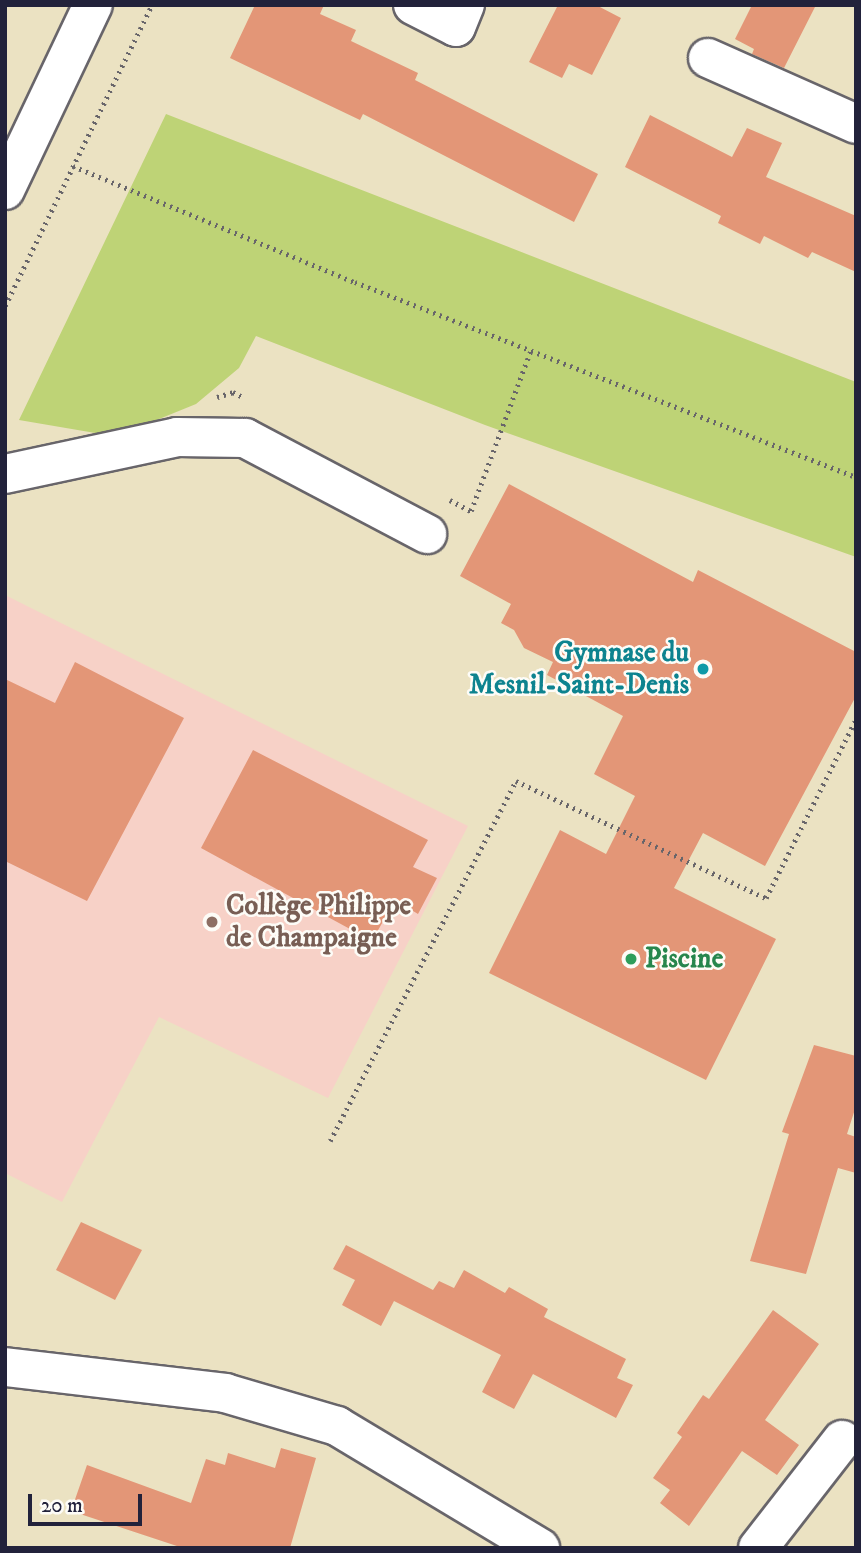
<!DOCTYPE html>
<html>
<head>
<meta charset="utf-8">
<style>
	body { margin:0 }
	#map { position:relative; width:861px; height:1553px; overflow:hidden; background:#ebe2c2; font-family:"IM FELL DW Pica",serif }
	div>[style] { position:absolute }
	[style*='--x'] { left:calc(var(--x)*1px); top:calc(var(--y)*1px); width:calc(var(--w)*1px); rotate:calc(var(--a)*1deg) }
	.built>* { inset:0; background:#f7d1c7 }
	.green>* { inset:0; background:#bed376 }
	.building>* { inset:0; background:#e39677 }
	.path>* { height:4.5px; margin-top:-2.25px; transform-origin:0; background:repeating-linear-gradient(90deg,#68656a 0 2px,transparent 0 7px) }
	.roads { filter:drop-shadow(2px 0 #68656a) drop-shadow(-2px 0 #68656a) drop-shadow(0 2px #68656a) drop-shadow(0 -2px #68656a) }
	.minor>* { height:38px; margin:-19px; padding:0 19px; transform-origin:19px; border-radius:19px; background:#fff }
	.dots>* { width:19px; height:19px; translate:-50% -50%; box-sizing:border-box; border:4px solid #fdfcf7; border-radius:50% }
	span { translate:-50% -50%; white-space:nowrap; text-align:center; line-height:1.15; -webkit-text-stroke:5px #fdfcf7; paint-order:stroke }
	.culture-label { font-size:28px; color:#0d838f; font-weight:700 }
	.right { translate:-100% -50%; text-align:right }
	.education-label { font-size:28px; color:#785e54; font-weight:700 }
	.left { translate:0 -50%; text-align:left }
	.leisure-label { font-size:28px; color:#27864d; font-weight:700 }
	.frame { position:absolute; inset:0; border:7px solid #22223b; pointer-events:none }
	.scale { position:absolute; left:28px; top:1494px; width:114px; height:32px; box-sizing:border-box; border:4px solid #22223b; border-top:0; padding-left:9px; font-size:21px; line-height:24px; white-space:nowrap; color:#22223b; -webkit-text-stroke:5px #fdfcf7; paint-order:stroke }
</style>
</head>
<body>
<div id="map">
	<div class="built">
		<i style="clip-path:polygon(5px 595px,468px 826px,328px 1098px,159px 1017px,62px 1202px,5px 1173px)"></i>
	</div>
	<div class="green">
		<i style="clip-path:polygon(166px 114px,856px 382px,856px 557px,485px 425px,256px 336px,239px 368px,196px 404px,137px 428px,107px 435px,19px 420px)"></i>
	</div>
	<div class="building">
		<i style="clip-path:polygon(255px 5px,324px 5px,320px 14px,356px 30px,351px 41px,418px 73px,415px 80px,598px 174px,574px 222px,363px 114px,360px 120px,230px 58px)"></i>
		<i style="clip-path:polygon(558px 5px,596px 5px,621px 18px,592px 75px,569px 64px,562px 78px,529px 62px)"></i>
		<i style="clip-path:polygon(752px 5px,816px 5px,784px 68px,752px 54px,754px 49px,735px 39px)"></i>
		<i style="clip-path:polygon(650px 115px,732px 157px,747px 128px,782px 143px,766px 177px,856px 216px,856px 272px,812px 252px,808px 258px,764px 236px,760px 244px,718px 223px,721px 216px,625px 167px)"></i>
		<i style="clip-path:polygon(509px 484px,693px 582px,698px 570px,856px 652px,856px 696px,765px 866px,703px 833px,674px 888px,776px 939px,706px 1080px,489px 973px,560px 830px,606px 854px,635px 796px,594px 774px,623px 716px,547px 675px,553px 662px,524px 648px,514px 630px,501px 623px,511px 604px,460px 576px)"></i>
		<i style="clip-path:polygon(75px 662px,184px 718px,87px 901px,5px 861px,5px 679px,55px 703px)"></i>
		<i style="clip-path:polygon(253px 750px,428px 840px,413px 867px,437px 878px,418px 914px,395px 900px,372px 941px,201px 848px)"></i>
		<i style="clip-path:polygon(814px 1045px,856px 1056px,856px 1106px,847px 1134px,856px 1137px,856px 1173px,838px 1168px,806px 1274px,750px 1261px,789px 1134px,782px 1132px)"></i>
		<i style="clip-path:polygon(81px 1222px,142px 1250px,115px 1300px,56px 1270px)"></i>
		<i style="clip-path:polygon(346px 1245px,433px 1290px,439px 1281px,454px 1288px,464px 1270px,505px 1293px,509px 1287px,548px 1309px,544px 1317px,626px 1359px,617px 1378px,633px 1385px,616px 1418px,533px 1374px,514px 1409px,482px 1392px,501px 1355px,394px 1301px,381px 1326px,342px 1305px,355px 1280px,333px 1269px)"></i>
		<i style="clip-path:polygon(773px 1310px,819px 1344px,765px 1420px,799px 1445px,777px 1475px,742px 1451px,689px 1526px,660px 1503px,670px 1490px,653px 1478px,682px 1437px,677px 1433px,703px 1395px,709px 1399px)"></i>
		<i style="clip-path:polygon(281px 1448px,316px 1458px,290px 1548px,183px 1548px,71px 1511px,87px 1465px,191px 1503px,206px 1459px,225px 1465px,228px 1453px,275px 1468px)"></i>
	</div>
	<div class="path">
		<i style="--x:73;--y:166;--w:305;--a:22.4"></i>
		<i style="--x:355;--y:282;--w:538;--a:21.27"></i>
		<i style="--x:5;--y:306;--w:335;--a:-64"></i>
		<i style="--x:217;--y:397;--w:17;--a:-17"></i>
		<i style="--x:233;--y:392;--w:13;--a:27"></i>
		<i style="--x:450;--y:500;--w:24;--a:28"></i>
		<i style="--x:471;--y:511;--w:170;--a:-69.6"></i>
		<i style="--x:330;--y:1141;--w:405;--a:-62.7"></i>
		<i style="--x:516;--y:781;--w:276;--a:25.1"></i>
		<i style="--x:766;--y:898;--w:200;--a:-63.3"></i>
	</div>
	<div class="roads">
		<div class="minor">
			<i style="--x:413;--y:5;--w:48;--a:27.1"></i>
			<i style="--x:456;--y:27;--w:24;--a:-68"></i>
			<i style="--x:708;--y:58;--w:162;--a:24"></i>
			<i style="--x:5;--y:190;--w:205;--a:-64.6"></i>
			<i style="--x:5;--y:474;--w:176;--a:-12.1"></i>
			<i style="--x:177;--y:437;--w:68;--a:0.8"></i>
			<i style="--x:245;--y:438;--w:206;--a:27.8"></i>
			<i style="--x:5;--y:1367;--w:222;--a:6.7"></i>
			<i style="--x:225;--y:1393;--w:117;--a:16.4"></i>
			<i style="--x:337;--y:1426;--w:237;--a:31"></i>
			<i style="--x:758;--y:1548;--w:137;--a:-52.1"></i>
		</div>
	</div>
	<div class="dots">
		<i style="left:703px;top:669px;background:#0f9aa8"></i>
		<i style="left:212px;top:922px;background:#8d6e63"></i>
		<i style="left:631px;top:959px;background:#2e9e5b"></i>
	</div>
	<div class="culture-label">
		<span class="right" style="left:689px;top:669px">Gymnase du<br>Mesnil-Saint-Denis</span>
	</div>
	<div class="education-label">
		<span class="left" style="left:226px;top:922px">Collège Philippe<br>de Champaigne</span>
	</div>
	<div class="leisure-label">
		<span class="left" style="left:645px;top:959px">Piscine</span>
	</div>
	<div class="frame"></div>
	<div class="scale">20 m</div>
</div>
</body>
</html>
